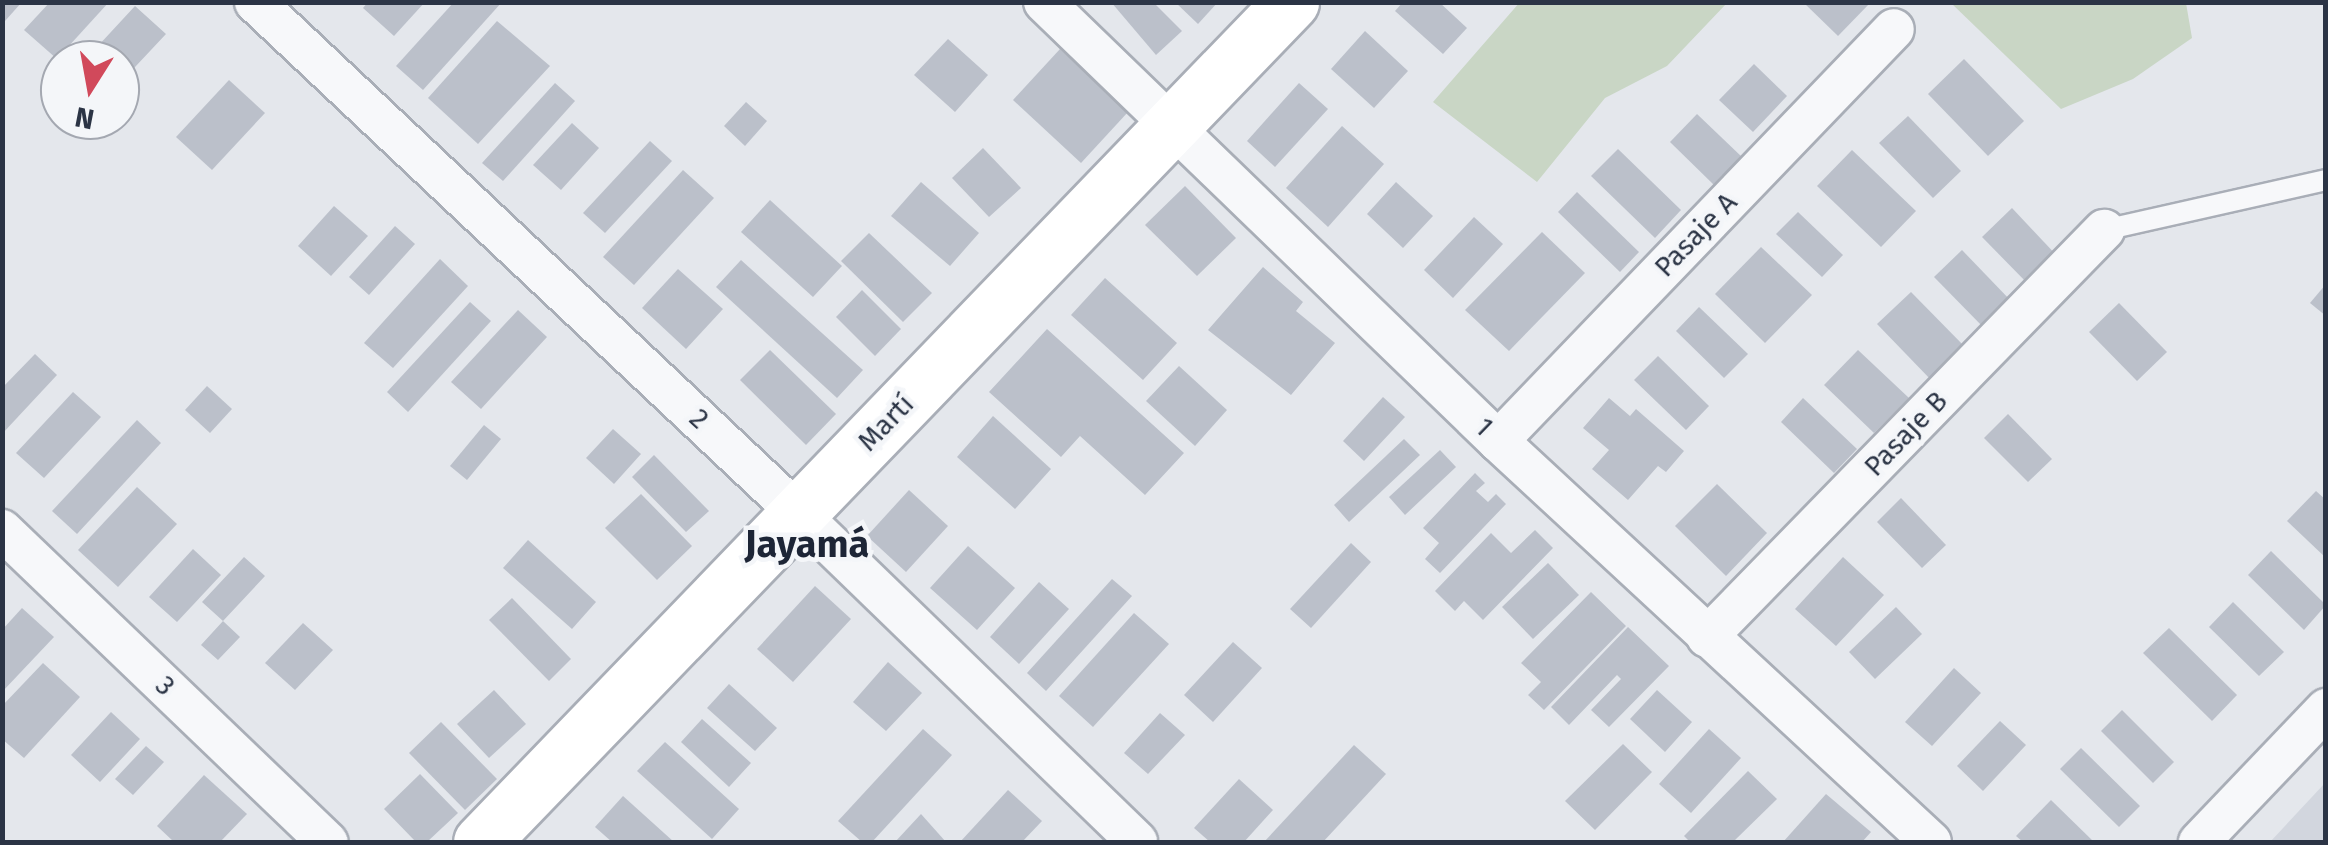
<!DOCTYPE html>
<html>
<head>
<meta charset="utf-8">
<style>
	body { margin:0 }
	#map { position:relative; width:2328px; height:845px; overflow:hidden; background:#e4e7ec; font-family:"Fira Sans",sans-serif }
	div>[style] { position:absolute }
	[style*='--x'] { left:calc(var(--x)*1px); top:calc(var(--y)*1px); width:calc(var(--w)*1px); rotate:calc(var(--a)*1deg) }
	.built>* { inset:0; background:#d2d6de }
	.green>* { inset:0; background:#c9d6c5 }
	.building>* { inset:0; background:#bbc0ca }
	.roads { filter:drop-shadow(2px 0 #a9aeb7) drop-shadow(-2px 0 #a9aeb7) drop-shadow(0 2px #a9aeb7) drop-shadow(0 -2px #a9aeb7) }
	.lane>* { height:20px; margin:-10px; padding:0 10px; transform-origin:10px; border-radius:10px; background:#f7f8fa }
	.street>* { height:40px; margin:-20px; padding:0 20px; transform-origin:20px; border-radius:20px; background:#f7f8fa }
	.secondary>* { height:55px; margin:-27.5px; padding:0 27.5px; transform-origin:27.5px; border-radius:27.5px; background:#fff }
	span { translate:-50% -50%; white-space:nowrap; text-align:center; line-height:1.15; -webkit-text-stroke:9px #f4f6f9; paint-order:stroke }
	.street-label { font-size:28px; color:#2b3445 }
	.district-label { font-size:38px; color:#1d2536; font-weight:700 }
	.frame { position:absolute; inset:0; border:5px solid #2b3445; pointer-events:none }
	.north { position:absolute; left:40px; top:40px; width:100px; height:100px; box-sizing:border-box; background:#f4f6f9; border:2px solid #a4a8b1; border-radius:50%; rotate:191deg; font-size:28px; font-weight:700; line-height:40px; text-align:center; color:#2b3445 }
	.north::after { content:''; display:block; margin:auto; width:35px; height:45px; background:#d1495b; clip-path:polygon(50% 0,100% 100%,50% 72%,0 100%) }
</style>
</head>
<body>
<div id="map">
	<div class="built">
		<i style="clip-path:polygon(2325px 783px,2325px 842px,2270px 842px)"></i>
	</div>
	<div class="green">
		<i style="clip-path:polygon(1520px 2px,1727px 2px,1727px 3px,1667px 66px,1605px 98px,1537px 182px,1433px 102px)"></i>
		<i style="clip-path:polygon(1951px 3px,2186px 3px,2192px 38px,2133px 79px,2061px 109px)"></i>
	</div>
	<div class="building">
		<i style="clip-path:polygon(3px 2px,22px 2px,5px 21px)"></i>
		<i style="clip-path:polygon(50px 2px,109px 2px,57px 59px,24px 30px)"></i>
		<i style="clip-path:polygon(368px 2px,425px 2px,394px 36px,363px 8px)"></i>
		<i style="clip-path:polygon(454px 2px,502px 2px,423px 90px,396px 66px)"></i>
		<i style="clip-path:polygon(1111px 2px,1153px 2px,1182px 31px,1156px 55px)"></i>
		<i style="clip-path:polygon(1175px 2px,1218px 2px,1198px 24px)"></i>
		<i style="clip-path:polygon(1403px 2px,1439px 2px,1467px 28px,1443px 54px,1395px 11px)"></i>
		<i style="clip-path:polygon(1803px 2px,1871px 2px,1838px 36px)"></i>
		<i style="clip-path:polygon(135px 6px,166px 34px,120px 83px,120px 60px,85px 60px)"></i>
		<i style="clip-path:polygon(497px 21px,550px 66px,478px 144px,428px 98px)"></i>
		<i style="clip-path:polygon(1365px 31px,1408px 71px,1374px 108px,1331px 69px)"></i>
		<i style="clip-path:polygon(948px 39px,988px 75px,955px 112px,914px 75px)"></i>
		<i style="clip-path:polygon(1060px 49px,1128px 112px,1081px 163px,1013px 100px)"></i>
		<i style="clip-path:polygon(1964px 59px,2024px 121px,1988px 156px,1928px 94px)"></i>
		<i style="clip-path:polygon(1754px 64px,1787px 96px,1753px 132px,1719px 100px)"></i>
		<i style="clip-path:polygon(229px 80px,265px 113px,212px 170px,176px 137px)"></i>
		<i style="clip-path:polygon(555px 83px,575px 101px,503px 181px,482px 163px)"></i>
		<i style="clip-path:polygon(1299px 83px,1328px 109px,1275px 167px,1247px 141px)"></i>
		<i style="clip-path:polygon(746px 102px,767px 121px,745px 146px,724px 126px)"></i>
		<i style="clip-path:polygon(1697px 114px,1743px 158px,1715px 186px,1670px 142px)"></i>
		<i style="clip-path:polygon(1908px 116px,1961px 171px,1933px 198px,1879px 143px)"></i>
		<i style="clip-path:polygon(572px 123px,599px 148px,561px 190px,533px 165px)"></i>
		<i style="clip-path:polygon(1342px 126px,1384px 164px,1328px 227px,1286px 188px)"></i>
		<i style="clip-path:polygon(650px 141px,672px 161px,605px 233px,583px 213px)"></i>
		<i style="clip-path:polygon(983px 148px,1021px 188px,989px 217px,952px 178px)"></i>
		<i style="clip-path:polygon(1618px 149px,1681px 210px,1655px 238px,1591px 176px)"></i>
		<i style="clip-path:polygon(1852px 150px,1916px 211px,1881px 247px,1817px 186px)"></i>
		<i style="clip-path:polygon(683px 170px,714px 198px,634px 285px,603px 257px)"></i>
		<i style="clip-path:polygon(921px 182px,979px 233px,950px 266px,891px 216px)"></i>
		<i style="clip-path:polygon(1396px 182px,1433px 216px,1403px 248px,1367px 214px)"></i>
		<i style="clip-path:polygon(1185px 186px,1236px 238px,1197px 276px,1145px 225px)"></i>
		<i style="clip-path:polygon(1577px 192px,1639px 252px,1620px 272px,1558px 212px)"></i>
		<i style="clip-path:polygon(770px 200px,842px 266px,813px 297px,741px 232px)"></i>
		<i style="clip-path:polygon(334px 206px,368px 236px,331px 276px,298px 246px)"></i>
		<i style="clip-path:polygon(2012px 208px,2059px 258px,2030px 286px,1982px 237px)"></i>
		<i style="clip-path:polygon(1798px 212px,1843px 255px,1822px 277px,1776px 234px)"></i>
		<i style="clip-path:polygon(1474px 217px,1503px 244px,1453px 298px,1424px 270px)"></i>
		<i style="clip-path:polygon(395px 226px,415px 244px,369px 295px,349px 277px)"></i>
		<i style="clip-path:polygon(1542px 232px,1585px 273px,1509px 351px,1465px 310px)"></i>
		<i style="clip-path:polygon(869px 233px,932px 293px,903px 322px,841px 261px)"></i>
		<i style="clip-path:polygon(1761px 247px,1812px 295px,1765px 343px,1715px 294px)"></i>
		<i style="clip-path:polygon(1962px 250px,2012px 302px,1985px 329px,1934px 277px)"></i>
		<i style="clip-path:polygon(440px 259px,468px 286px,393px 368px,364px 343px)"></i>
		<i style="clip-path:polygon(741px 260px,863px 370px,837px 398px,716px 287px)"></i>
		<i style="clip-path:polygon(1263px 267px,1303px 302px,1296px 311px,1335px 343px,1291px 395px,1208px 330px)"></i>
		<i style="clip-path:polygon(678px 269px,723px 309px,686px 349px,642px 308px)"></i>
		<i style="clip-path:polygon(1105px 278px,1177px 343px,1143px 380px,1071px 315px)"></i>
		<i style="clip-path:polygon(2326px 284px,2326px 316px,2310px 303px)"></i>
		<i style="clip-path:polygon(862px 290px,901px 329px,875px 356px,836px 317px)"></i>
		<i style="clip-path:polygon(1911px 292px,1967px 349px,1933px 382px,1877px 324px)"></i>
		<i style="clip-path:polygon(470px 302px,491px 321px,408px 412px,387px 392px)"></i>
		<i style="clip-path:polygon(2119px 303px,2167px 352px,2137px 381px,2089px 332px)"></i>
		<i style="clip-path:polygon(1699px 307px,1748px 354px,1724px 378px,1676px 331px)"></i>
		<i style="clip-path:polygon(518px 310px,547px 337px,481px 409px,451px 382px)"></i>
		<i style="clip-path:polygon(1047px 329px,1184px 453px,1145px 495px,1080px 436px,1061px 457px,989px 392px)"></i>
		<i style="clip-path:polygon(770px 350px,836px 414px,806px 445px,740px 380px)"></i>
		<i style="clip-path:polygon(1858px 350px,1909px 398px,1874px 433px,1824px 385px)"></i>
		<i style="clip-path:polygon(35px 354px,57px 375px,2px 434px,2px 388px)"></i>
		<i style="clip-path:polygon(1658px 356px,1709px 406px,1686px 430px,1634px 380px)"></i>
		<i style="clip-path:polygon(1179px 366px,1227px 410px,1195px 446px,1146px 401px)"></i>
		<i style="clip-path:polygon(207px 386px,232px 409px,210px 433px,185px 410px)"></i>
		<i style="clip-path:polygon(73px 392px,101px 417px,44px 478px,16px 453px)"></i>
		<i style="clip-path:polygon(1383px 397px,1405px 417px,1364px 461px,1343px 441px)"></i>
		<i style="clip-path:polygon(1609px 398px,1630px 416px,1636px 409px,1684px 451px,1666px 472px,1658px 466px,1628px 500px,1592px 469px,1609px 450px,1583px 428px)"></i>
		<i style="clip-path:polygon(1803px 398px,1857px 449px,1834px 473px,1781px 422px)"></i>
		<i style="clip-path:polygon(2008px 414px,2052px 459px,2028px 482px,1984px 438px)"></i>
		<i style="clip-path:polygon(993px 416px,1051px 469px,1015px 509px,957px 457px)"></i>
		<i style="clip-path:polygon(137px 420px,161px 443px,77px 534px,52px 511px)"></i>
		<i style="clip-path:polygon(484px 425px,501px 439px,467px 480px,450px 466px)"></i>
		<i style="clip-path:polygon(613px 429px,641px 454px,614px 484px,586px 458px)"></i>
		<i style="clip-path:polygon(1404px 439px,1420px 455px,1349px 522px,1334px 505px)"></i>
		<i style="clip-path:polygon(1440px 450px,1456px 467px,1405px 515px,1389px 497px)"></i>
		<i style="clip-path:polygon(654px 455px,709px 511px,686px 532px,632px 477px)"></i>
		<i style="clip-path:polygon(1475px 473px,1485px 483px,1476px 491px,1488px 502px,1496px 494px,1506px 504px,1440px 573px,1425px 559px,1439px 543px,1423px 528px)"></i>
		<i style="clip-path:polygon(1717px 484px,1767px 533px,1726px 576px,1675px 526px)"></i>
		<i style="clip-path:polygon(137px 487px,177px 524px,118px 587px,78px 550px)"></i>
		<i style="clip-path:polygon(909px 490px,948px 526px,906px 572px,867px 536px)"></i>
		<i style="clip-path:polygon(2316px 491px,2326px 500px,2326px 558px,2287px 521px)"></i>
		<i style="clip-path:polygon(641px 494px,692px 546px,657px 580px,605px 528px)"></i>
		<i style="clip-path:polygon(1901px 498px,1946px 545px,1922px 568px,1877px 522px)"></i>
		<i style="clip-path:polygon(1535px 530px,1553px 548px,1483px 620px,1464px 601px,1455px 611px,1435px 591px,1491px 533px,1511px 553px)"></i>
		<i style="clip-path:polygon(528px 540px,596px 602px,572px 629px,503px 568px)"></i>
		<i style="clip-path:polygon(1351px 543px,1371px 562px,1311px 628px,1290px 609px)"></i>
		<i style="clip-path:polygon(968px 546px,1015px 588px,977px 630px,930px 588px)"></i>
		<i style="clip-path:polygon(193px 549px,221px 575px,177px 622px,149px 597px)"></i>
		<i style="clip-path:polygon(2271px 551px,2326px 605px,2304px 630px,2248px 575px)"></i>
		<i style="clip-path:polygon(244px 557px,265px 576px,223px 621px,240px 637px,218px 660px,201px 645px,223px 621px,202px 602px)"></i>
		<i style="clip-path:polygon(1843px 557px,1884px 595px,1836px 646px,1795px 609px)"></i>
		<i style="clip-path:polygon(1548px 563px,1579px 595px,1533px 639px,1502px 607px)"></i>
		<i style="clip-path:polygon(1112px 579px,1132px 596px,1046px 691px,1027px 673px)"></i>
		<i style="clip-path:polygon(1039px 582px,1069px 609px,1019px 664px,990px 637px)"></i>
		<i style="clip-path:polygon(815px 586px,851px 619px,793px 682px,757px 649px)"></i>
		<i style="clip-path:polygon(1591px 592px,1626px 626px,1544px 710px,1528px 695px,1541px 682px,1521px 663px)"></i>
		<i style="clip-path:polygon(512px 598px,571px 659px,549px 681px,489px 620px)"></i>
		<i style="clip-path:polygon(2233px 602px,2284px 652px,2259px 676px,2209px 627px)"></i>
		<i style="clip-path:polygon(1896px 607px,1922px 634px,1875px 679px,1849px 652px)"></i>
		<i style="clip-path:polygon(22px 608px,54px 637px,2px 692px,2px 630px)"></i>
		<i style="clip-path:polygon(1134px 613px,1169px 644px,1093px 727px,1059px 696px)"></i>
		<i style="clip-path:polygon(303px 623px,333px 650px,295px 690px,265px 663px)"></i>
		<i style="clip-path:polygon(1628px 627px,1669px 666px,1609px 727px,1591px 710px,1621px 679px,1617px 675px,1569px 725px,1551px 707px)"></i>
		<i style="clip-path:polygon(2169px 628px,2237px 695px,2212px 721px,2143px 653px)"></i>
		<i style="clip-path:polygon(1233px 642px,1262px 668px,1213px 722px,1184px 695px)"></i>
		<i style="clip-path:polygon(888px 662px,922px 693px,886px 731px,853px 702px)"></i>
		<i style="clip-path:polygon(43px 663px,80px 697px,24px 758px,2px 739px,2px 706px)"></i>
		<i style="clip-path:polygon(1954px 668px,1981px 693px,1932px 746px,1905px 722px)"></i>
		<i style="clip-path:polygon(729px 684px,777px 728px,755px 751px,707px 708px)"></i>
		<i style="clip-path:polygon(494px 690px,526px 724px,489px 758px,457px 724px)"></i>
		<i style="clip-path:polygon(1657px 690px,1692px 722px,1665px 752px,1630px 719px)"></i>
		<i style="clip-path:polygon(2122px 710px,2174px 762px,2153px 783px,2101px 731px)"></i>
		<i style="clip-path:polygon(111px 712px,140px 739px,100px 782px,71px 755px)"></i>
		<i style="clip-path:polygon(1160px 713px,1185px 735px,1148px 774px,1124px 753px)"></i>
		<i style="clip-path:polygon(702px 719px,751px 763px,729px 787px,681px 742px)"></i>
		<i style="clip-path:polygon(2000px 721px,2026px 745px,1983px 791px,1957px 766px)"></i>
		<i style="clip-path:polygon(441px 722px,497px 779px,465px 810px,409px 753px)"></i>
		<i style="clip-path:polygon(923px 729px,952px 755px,872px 842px,862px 842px,838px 821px)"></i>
		<i style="clip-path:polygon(1709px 729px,1741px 758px,1691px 813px,1659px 784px)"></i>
		<i style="clip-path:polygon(665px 742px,739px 809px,712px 839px,637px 771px)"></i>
		<i style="clip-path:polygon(1623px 744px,1652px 772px,1595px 830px,1565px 801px)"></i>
		<i style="clip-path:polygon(1354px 745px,1386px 774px,1323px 842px,1264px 842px)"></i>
		<i style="clip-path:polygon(146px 746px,164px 762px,133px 795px,115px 779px)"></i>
		<i style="clip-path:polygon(2081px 748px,2140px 806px,2119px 827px,2060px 769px)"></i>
		<i style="clip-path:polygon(1748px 771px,1777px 799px,1733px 842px,1690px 842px,1684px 836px)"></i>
		<i style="clip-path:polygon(420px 774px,458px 813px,427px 842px,416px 842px,384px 809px)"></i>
		<i style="clip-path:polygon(204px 775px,247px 814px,220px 842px,174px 842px,157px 826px)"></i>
		<i style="clip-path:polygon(1239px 779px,1273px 810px,1244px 842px,1210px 842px,1194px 828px)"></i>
		<i style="clip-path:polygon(1008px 790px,1042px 821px,1022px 842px,960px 842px)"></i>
		<i style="clip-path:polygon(1826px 794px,1871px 832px,1862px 842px,1783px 842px)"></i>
		<i style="clip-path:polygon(623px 796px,674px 842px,612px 842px,595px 827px)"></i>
		<i style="clip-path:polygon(2051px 800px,2094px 842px,2023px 842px,2016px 836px)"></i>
		<i style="clip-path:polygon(921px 814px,946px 842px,895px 842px)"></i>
	</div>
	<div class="roads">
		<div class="lane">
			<i style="--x:2104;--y:230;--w:228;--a:-12.7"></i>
		</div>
		<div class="street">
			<i style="--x:255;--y:2;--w:746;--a:43.26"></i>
			<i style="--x:798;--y:513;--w:472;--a:44.1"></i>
			<i style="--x:1044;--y:2;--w:632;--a:44.04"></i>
			<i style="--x:1498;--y:441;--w:590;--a:42.8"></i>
			<i style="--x:1498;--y:441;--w:571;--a:-46.13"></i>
			<i style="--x:2;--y:530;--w:451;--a:43.8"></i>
			<i style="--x:1707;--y:637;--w:569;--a:-45.71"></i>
			<i style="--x:2199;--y:842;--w:184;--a:-46.3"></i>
		</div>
		<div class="secondary">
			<i style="--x:481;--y:842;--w:1167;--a:-46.04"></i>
		</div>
	</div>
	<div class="street-label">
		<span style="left:1696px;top:235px;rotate:-46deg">Pasaje A</span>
		<span style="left:699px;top:419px;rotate:43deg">2</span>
		<span style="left:886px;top:423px;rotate:-46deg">Martí</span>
		<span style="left:1484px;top:427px;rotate:44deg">1</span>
		<span style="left:1906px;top:434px;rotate:-46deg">Pasaje B</span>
		<span style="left:165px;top:686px;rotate:44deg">3</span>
	</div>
	<div class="district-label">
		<span style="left:807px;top:545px">Jayamá</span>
	</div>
	<div class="frame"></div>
	<div class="north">N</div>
</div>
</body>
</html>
